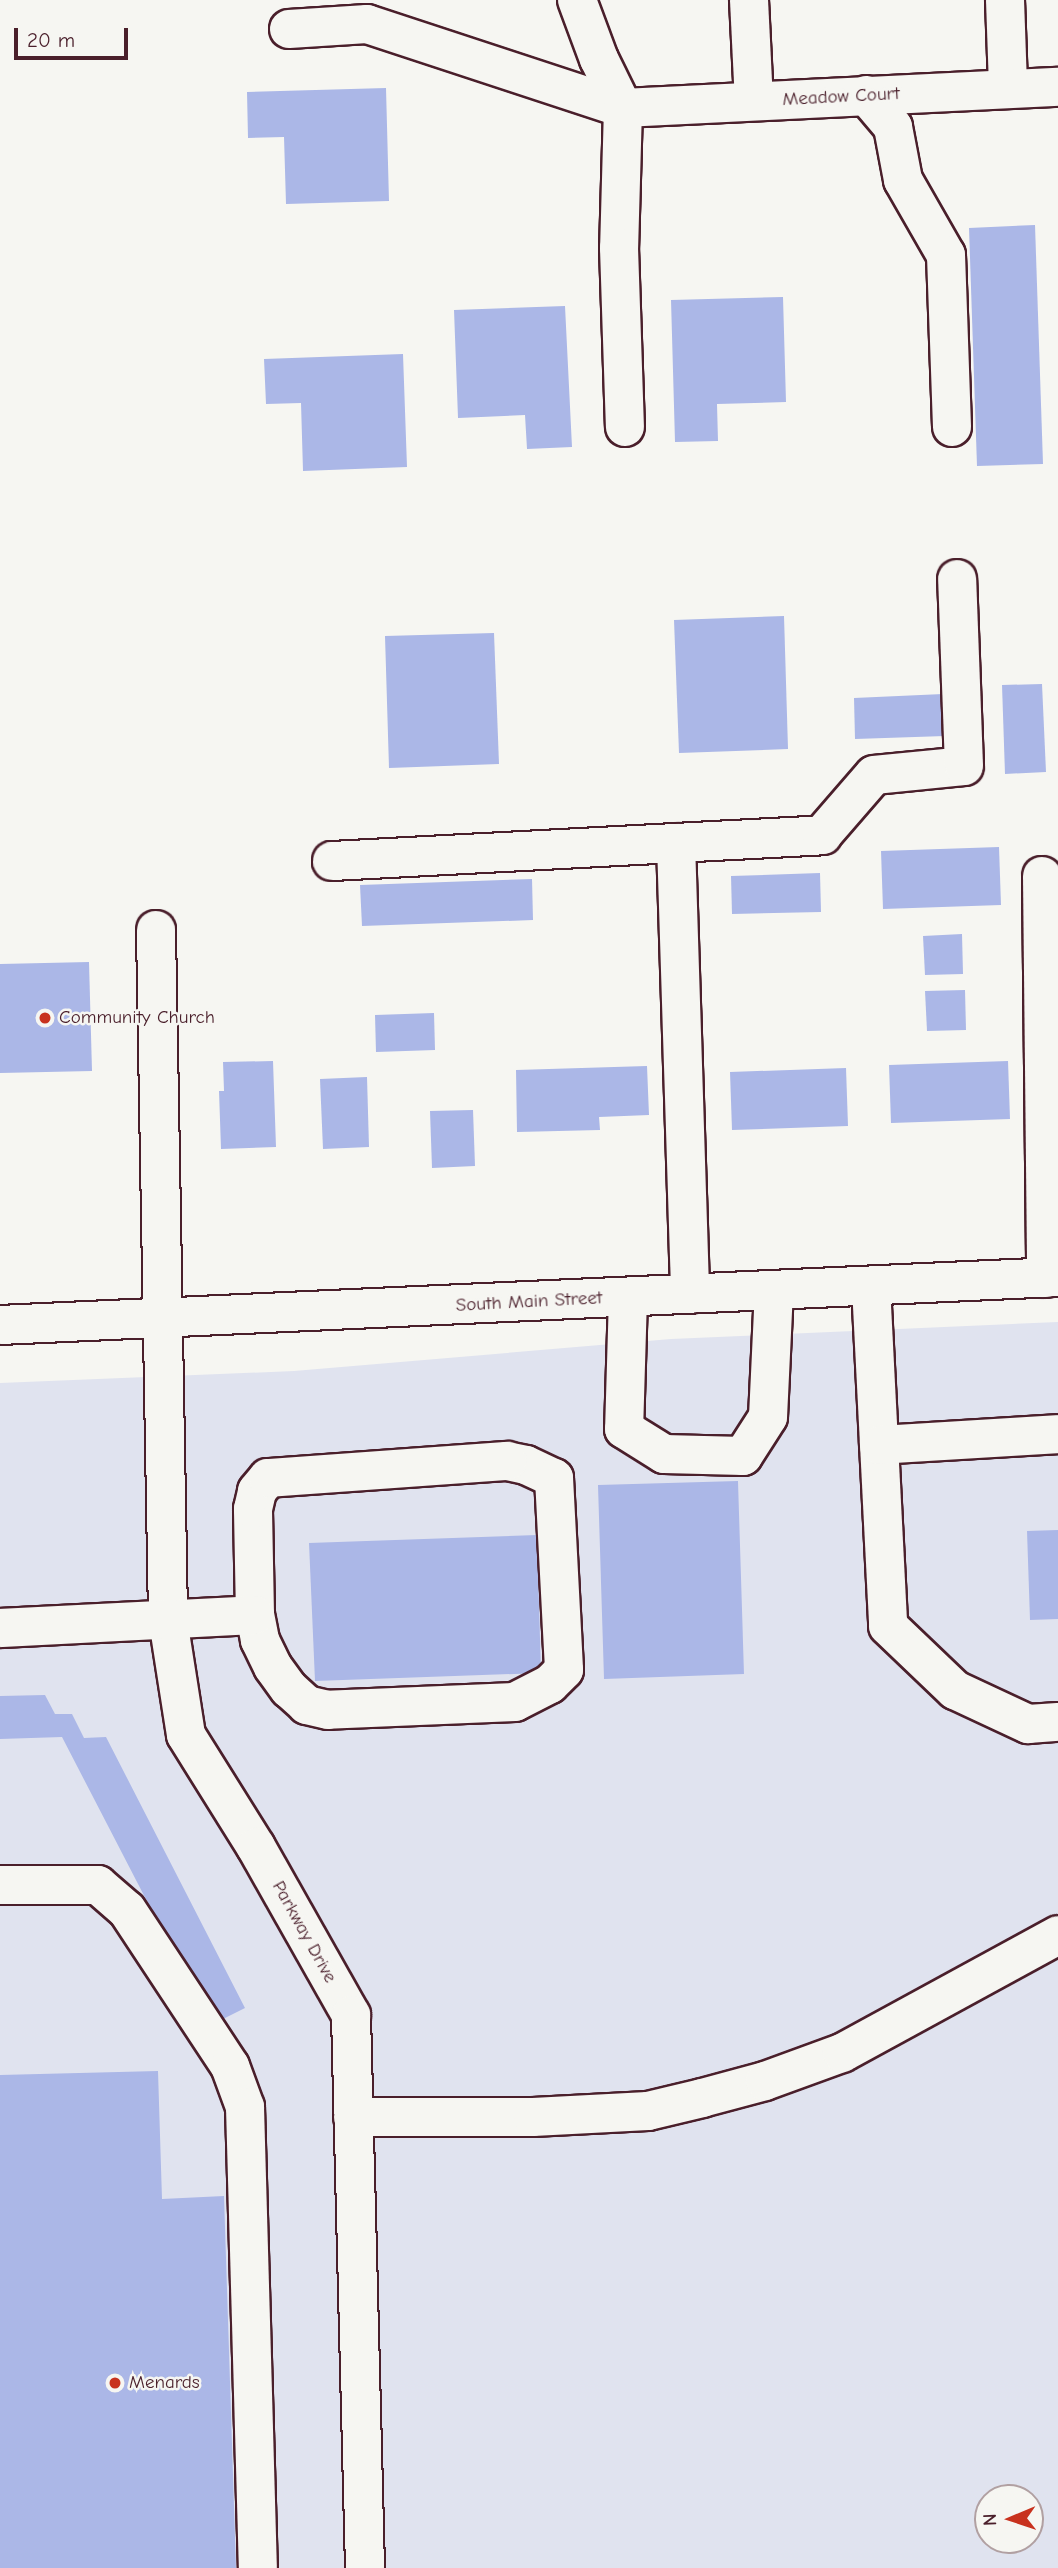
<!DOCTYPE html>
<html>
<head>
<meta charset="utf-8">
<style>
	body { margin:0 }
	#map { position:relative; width:1058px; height:2568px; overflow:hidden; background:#f6f6f2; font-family:"Comic Neue",sans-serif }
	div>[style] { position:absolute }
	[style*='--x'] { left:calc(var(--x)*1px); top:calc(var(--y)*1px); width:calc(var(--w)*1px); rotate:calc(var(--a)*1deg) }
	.built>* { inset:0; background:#e0e3ef }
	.building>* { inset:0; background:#abb7e7 }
	.roads { filter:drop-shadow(2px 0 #4a1f2b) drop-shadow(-2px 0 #4a1f2b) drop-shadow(0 2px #4a1f2b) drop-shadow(0 -2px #4a1f2b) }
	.minor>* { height:38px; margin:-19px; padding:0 19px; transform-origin:19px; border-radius:19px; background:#f6f6f2 }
	.major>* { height:38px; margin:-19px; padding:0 19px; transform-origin:19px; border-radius:19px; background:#f6f6f2 }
	.dots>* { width:19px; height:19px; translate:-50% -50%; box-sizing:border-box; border:4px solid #f6f6f2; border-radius:50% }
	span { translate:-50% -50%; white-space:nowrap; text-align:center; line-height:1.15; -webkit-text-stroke:5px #f6f6f2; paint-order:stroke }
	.street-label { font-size:19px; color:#4a1f2b }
	.poi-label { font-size:19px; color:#4a1f2b }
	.left { translate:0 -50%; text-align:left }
	.north { position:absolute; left:974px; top:2484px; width:70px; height:70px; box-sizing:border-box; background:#f6f6f2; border:2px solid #b1a0a2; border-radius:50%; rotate:268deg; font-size:19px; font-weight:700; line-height:28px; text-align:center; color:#4a1f2b }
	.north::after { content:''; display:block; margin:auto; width:24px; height:32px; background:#c8321e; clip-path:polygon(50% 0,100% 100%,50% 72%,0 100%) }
	.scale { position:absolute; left:14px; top:28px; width:114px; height:32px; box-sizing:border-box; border:4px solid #4a1f2b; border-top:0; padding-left:9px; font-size:21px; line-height:24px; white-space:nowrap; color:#4a1f2b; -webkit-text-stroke:5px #f6f6f2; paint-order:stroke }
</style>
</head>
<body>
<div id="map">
	<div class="built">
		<i style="clip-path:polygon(evenodd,1058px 1322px,1058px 2568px,0 2568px,0 1383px,294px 1371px,671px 1339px,1058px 1322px,988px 2498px,1030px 2498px,1030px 2540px,988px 2540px,988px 2498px)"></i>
	</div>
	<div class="building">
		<i style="clip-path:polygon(386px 88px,389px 201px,286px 204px,284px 137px,248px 138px,247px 92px)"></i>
		<i style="clip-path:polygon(1035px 225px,1043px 464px,977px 466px,969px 228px)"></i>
		<i style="clip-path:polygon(783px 297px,786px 402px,717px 404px,718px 441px,675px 442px,671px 300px)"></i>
		<i style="clip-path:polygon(565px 306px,572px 447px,527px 449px,525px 415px,458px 418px,454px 310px)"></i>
		<i style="clip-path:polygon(403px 354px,407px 467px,303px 471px,301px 403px,266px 404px,264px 359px)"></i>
		<i style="clip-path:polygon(784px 616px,788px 749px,679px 753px,674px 620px)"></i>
		<i style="clip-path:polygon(494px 633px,499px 764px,389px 768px,385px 636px)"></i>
		<i style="clip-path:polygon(1042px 684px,1046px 772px,1005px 774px,1002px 685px)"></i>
		<i style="clip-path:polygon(943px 694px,945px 736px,855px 739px,854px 698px)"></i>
		<i style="clip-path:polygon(999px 847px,1001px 905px,883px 909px,881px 851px)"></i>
		<i style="clip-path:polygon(820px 873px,821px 912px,732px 914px,731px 876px)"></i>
		<i style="clip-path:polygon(532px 879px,533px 920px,362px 926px,360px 885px)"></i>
		<i style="clip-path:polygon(962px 934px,963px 974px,925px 975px,923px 936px)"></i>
		<i style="clip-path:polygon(89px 962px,92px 1071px,0 1073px,0 964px)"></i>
		<i style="clip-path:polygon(965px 990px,966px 1030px,927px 1031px,925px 991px)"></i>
		<i style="clip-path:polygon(434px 1013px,435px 1050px,376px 1052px,375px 1015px)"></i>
		<i style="clip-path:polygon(273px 1061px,276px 1147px,221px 1149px,219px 1091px,224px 1091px,223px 1062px)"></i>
		<i style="clip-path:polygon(1008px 1061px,1010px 1119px,891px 1123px,889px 1065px)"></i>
		<i style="clip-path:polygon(647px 1066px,649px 1115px,599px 1117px,600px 1130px,517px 1132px,516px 1070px)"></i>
		<i style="clip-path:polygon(846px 1068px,848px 1126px,732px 1130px,730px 1072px)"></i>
		<i style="clip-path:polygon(367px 1077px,369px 1147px,323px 1149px,320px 1079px)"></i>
		<i style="clip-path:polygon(473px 1110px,475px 1166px,432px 1168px,430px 1111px)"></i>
		<i style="clip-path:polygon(738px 1481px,744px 1674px,604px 1679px,598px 1485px)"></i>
		<i style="clip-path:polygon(1058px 1530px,1058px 1619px,1030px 1620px,1027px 1531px)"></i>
		<i style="clip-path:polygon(537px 1535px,541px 1673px,315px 1681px,309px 1543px)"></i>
		<i style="clip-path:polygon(45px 1695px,55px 1714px,72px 1714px,84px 1738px,106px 1737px,245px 2008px,211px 2025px,62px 1737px,0 1739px,0 1696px)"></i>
		<i style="clip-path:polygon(158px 2071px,162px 2199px,224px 2196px,236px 2568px,0 2568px,0 2075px)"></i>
	</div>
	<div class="roads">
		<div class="minor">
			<i style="--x:577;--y:0;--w:63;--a:69.6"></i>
			<i style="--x:599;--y:59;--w:55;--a:63.9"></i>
			<i style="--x:623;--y:108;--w:140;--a:91.6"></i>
			<i style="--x:619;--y:248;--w:179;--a:88.1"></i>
			<i style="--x:749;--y:0;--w:101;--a:87.2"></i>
			<i style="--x:1005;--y:0;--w:88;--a:88"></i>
			<i style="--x:289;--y:29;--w:78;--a:-3.7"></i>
			<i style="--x:367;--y:24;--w:269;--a:18.2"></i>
			<i style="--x:623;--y:108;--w:436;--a:-2.8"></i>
			<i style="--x:866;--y:95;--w:42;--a:49.8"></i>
			<i style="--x:893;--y:127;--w:54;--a:79.3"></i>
			<i style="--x:903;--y:180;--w:86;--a:60.2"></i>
			<i style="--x:946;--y:255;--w:172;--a:88"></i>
			<i style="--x:676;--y:843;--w:451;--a:88.2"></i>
			<i style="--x:332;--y:861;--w:491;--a:-3"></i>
			<i style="--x:822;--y:835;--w:79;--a:-49.1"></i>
			<i style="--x:874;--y:775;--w:90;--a:-5.7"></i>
			<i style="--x:964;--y:766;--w:187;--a:-92.1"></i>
			<i style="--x:1042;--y:876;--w:402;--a:89.4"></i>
			<i style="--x:156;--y:930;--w:690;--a:89"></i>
			<i style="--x:168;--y:1620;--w:116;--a:81.1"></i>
			<i style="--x:186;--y:1735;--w:132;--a:58"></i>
			<i style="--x:256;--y:1847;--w:193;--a:60.5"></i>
			<i style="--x:351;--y:2015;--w:553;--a:88.55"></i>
			<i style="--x:871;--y:1286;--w:340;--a:87.1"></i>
			<i style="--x:888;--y:1626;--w:93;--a:43.7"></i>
			<i style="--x:955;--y:1690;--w:81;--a:25"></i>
			<i style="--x:1028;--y:1724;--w:30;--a:-4"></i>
			<i style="--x:628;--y:1297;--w:132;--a:91.7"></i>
			<i style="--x:624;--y:1429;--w:47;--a:32"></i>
			<i style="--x:664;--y:1454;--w:79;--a:1.5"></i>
			<i style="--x:743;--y:1456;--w:46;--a:-57.3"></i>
			<i style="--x:768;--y:1417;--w:127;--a:-87.3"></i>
			<i style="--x:879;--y:1445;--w:179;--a:-3.5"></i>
			<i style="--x:507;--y:1461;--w:19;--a:12"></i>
			<i style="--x:526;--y:1465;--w:31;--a:25"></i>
			<i style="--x:554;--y:1478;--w:192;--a:87"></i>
			<i style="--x:564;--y:1670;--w:20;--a:135"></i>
			<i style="--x:550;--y:1684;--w:39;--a:153"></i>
			<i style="--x:515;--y:1702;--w:187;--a:177.6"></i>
			<i style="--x:328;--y:1710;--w:22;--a:-167"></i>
			<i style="--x:307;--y:1705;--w:24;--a:-138"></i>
			<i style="--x:289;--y:1689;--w:27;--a:-126"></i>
			<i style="--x:273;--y:1667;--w:30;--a:-116"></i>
			<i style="--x:260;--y:1640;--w:25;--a:-101"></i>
			<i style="--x:255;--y:1615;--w:106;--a:-91.1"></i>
			<i style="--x:253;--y:1509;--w:18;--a:-77"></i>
			<i style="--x:257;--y:1491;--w:17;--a:-50"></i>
			<i style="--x:268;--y:1478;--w:240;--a:-4.1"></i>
			<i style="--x:0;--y:1628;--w:255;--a:-2.9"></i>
			<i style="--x:0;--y:1885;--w:98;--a:0"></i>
			<i style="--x:98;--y:1885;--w:38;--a:41"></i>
			<i style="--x:127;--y:1910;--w:187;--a:56.6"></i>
			<i style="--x:230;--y:2066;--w:44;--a:69.9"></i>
			<i style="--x:245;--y:2107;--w:461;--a:88.4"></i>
			<i style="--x:353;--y:2117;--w:180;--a:0"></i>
			<i style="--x:533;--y:2117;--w:115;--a:-3"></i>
			<i style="--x:648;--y:2111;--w:56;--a:-13.5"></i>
			<i style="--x:702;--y:2098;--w:65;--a:-15.1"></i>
			<i style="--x:765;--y:2081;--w:82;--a:-20"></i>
			<i style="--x:842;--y:2053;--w:246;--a:-28.6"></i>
		</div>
		<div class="major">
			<i style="--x:0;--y:1325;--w:1059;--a:-2.6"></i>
		</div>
	</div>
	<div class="dots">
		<i style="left:45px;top:1018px;background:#c8321e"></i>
		<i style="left:115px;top:2383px;background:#c8321e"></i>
	</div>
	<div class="street-label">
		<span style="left:841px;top:97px;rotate:-3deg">Meadow Court</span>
		<span style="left:529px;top:1302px;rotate:-3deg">South Main Street</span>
		<span style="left:304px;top:1932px;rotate:61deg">Parkway Drive</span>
	</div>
	<div class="poi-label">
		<span class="left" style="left:59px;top:1018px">Community Church</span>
		<span class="left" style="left:129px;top:2383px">Menards</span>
	</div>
	<div class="north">N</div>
	<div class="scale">20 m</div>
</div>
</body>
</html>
